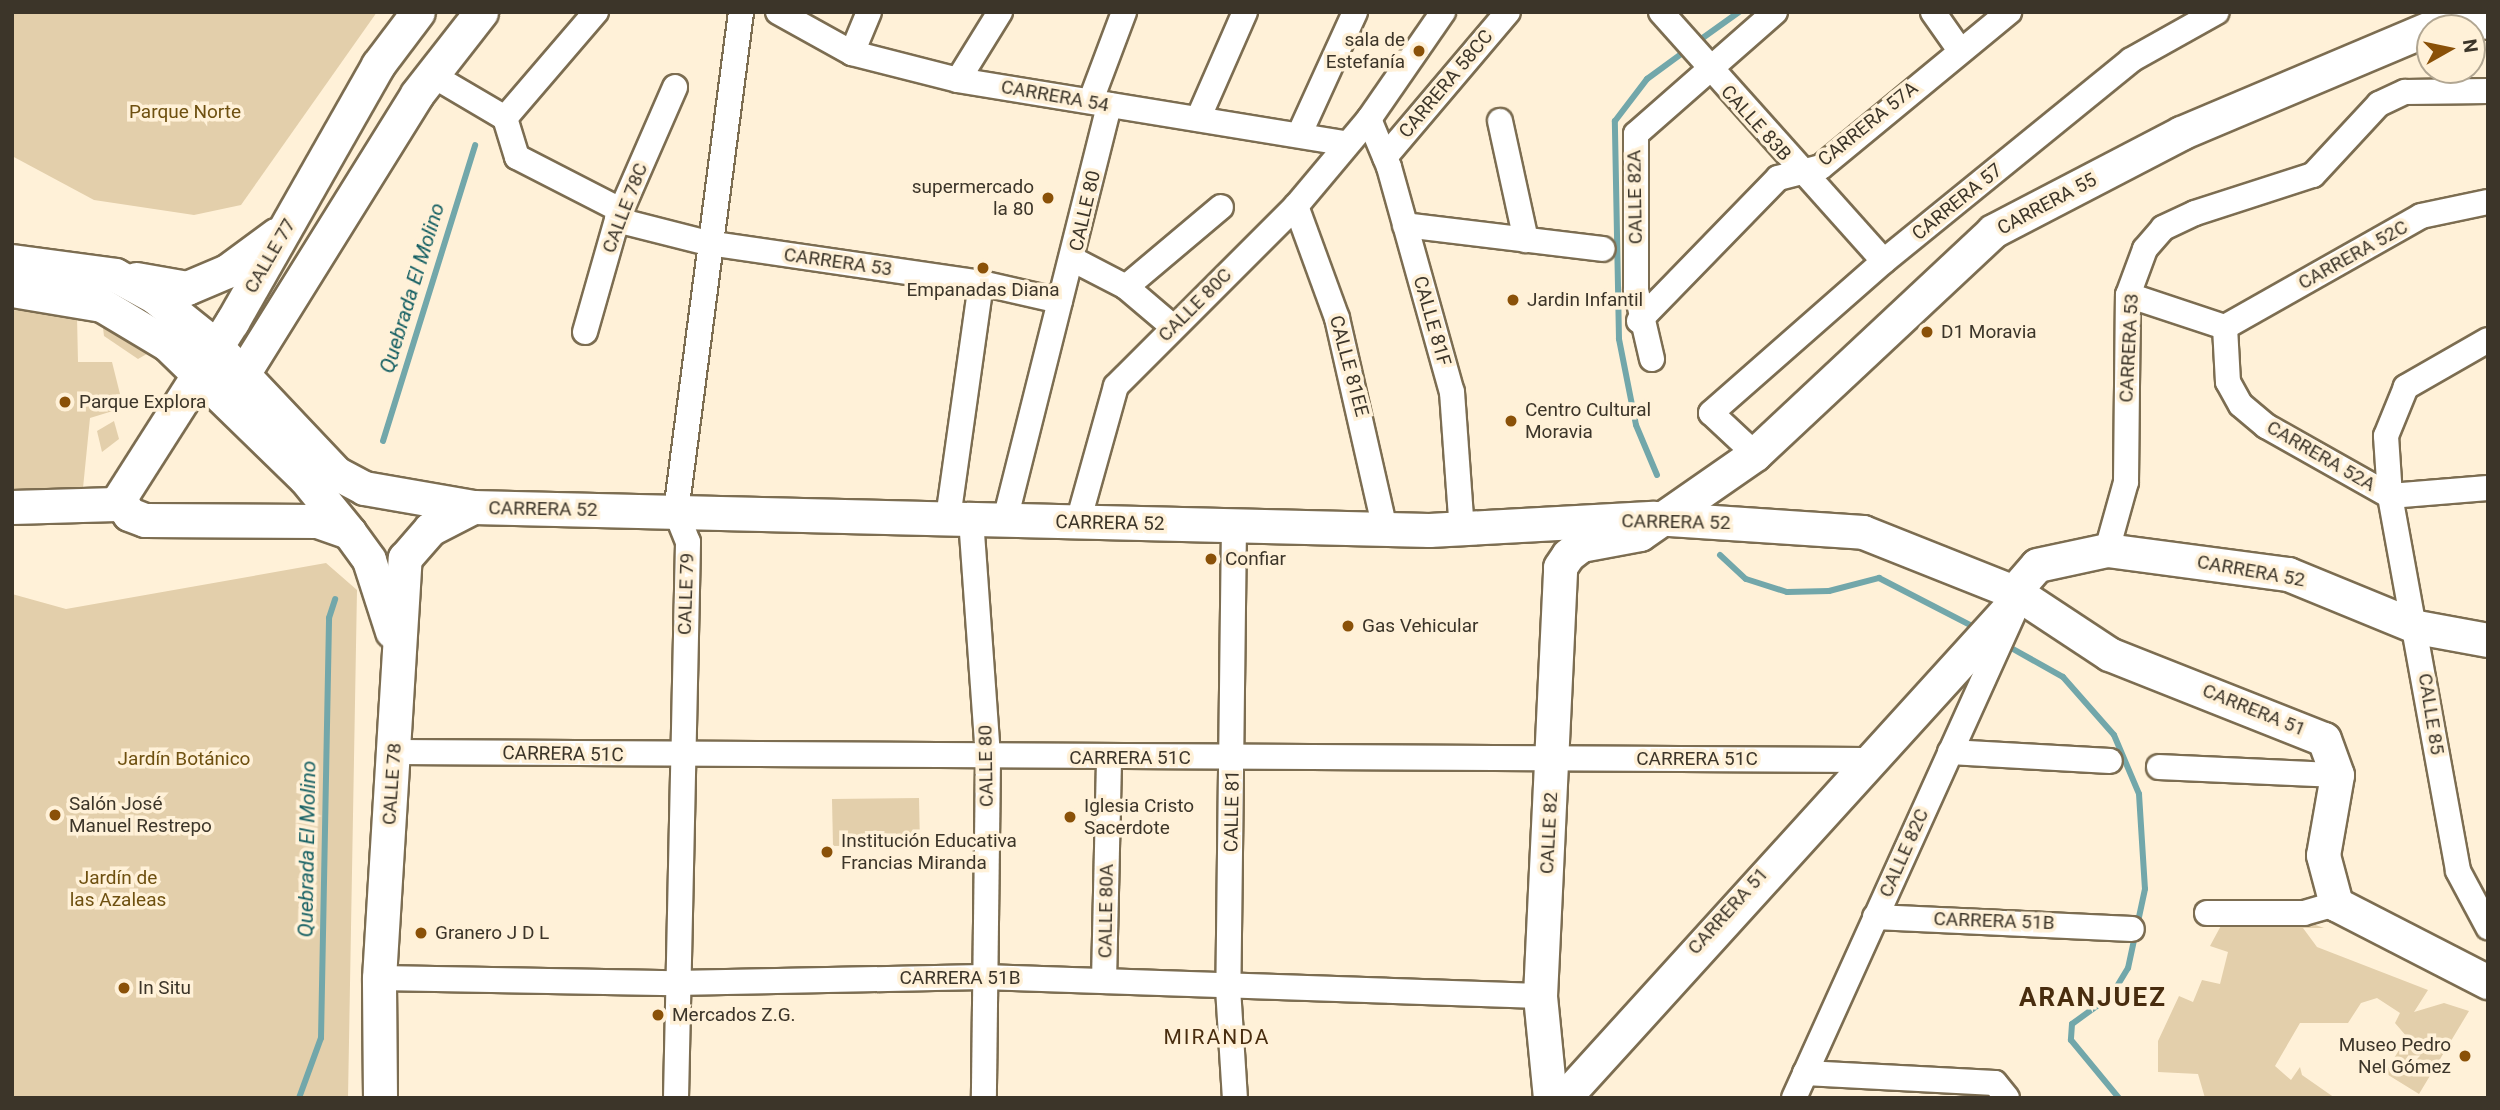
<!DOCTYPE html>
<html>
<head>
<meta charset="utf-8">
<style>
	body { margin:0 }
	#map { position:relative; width:2500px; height:1110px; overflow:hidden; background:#fff1d8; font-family:Roboto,sans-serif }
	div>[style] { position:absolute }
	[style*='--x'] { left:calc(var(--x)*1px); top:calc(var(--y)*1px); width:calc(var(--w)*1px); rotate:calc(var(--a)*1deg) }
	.green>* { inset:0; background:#e3cfab }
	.stream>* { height:6px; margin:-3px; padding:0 3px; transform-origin:3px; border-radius:3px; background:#72a7aa }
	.roads { filter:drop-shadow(2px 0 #7c6d51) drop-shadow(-2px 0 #7c6d51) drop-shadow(0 2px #7c6d51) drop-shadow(0 -2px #7c6d51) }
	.street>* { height:24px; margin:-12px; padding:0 12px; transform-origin:12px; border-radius:12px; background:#fff }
	.secondary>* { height:33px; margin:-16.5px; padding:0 16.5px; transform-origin:16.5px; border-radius:16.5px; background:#fff }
	.dots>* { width:19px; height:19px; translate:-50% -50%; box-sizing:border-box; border:4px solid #fff1d8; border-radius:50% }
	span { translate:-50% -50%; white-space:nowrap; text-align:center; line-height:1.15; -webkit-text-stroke:7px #fff1d8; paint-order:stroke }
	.poi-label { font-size:19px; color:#3c3529 }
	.right { translate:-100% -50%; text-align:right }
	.left { translate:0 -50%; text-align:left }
	.street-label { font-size:19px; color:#3c3529 }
	.park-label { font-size:19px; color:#6e5010 }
	.water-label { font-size:21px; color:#135e62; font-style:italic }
	.neighbourhood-label { font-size:21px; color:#492d0f; letter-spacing:2px }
	.district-label { font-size:26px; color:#492d0f; font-weight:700; letter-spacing:2px }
	.frame { position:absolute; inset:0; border:14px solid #3c3529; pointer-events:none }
	.north { position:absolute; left:2416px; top:14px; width:70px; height:70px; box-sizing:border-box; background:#fff1d8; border:2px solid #b1a692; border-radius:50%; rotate:81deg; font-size:19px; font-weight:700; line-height:28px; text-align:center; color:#3c3529 }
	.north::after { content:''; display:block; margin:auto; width:24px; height:32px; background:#8a5108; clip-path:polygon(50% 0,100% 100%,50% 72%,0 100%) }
</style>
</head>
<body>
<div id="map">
	<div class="green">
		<i style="clip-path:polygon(12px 12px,377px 12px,241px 205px,194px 215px,94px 200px,12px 156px)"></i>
		<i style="clip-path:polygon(12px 310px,77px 316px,78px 362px,112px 362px,120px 394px,116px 410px,90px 418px,81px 508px,12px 507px)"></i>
		<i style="clip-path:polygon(102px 320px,152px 351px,138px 359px,104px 336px)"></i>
		<i style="clip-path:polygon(114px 421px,119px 439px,102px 452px,97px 431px)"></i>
		<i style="clip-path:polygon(326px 563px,357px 590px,348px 1098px,12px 1098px,12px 594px,66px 609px)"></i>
		<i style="clip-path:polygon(919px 798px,920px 845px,833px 846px,832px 799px)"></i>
		<i style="clip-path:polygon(2224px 920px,2310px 923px,2324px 928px,2303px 928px,2317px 947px,2428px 990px,2414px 1012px,2444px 1003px,2469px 1011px,2419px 1094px,2385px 1073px,2407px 1037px,2395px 1023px,2400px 1013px,2377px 998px,2361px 1003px,2348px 1023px,2300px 1023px,2275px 1066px,2291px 1080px,2300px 1067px,2302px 1075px,2335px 1098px,2205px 1098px,2198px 1074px,2158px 1072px,2158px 1041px,2179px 996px,2193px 1002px,2202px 980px,2220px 984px,2228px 952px,2210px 946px)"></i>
	</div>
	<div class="stream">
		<i style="--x:1697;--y:42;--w:52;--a:-35.5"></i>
		<i style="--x:383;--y:441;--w:310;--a:-72.7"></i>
		<i style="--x:1657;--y:475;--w:54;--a:-112.8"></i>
		<i style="--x:1636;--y:425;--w:88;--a:-101.2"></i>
		<i style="--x:1619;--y:339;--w:218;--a:-91.1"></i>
		<i style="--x:1615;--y:121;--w:53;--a:-52.7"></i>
		<i style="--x:1647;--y:79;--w:51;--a:-36.2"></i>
		<i style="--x:1720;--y:555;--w:35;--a:43"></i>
		<i style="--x:1746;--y:579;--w:43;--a:17.6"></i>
		<i style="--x:1787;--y:592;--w:42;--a:-1.4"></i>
		<i style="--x:1829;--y:591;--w:52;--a:-14.6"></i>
		<i style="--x:1879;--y:578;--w:105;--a:27.3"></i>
		<i style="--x:2013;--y:649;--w:57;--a:29.2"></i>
		<i style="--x:2063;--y:677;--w:77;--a:48.7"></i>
		<i style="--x:2114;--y:735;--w:64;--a:67"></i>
		<i style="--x:2139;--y:794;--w:95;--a:86.4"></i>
		<i style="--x:2145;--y:889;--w:81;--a:102.1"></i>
		<i style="--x:2128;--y:968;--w:31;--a:121"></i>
		<i style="--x:2112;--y:995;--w:49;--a:144.1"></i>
		<i style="--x:2072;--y:1024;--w:16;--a:94"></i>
		<i style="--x:2071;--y:1040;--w:75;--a:50.4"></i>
		<i style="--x:299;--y:1098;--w:64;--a:-69.9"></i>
		<i style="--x:321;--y:1038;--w:420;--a:-88.9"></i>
		<i style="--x:329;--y:618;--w:20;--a:-72"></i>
	</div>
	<div class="roads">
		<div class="street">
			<i style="--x:778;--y:12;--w:85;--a:29"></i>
			<i style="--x:852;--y:53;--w:109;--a:14.3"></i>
			<i style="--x:958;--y:80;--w:390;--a:9.3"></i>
			<i style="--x:1661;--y:12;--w:334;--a:48.2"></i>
			<i style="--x:1933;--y:12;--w:45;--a:54.9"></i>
			<i style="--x:852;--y:53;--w:44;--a:-67.5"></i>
			<i style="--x:432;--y:75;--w:85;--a:30.5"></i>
			<i style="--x:958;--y:80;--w:80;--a:-58.3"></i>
			<i style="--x:1091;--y:100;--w:94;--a:-69.4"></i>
			<i style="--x:505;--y:118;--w:41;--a:72.9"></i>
			<i style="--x:517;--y:157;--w:118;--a:27.2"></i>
			<i style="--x:505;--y:118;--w:140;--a:-49.4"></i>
			<i style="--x:1198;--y:119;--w:117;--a:-66.3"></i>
			<i style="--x:1369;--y:119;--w:52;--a:67.4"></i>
			<i style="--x:1389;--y:167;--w:234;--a:74.4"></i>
			<i style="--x:1452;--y:392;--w:138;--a:85.9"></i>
			<i style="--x:1500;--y:121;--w:122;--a:77.7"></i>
			<i style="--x:1299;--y:135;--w:135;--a:-65.5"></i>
			<i style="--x:1385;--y:157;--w:190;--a:-49.7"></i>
			<i style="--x:1296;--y:206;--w:119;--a:69.9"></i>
			<i style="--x:1337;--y:318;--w:216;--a:77.2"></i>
			<i style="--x:617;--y:220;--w:94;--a:14.2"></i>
			<i style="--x:708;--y:243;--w:276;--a:8.3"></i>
			<i style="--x:981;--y:283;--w:81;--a:12.8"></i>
			<i style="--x:1405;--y:225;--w:199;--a:6.9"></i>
			<i style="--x:1074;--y:260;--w:59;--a:27.4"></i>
			<i style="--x:1126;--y:287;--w:62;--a:40.4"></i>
			<i style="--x:1126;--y:287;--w:124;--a:-40.1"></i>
			<i style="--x:2128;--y:295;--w:102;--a:18.3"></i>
			<i style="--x:1639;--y:321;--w:199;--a:-45.8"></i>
			<i style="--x:1778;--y:178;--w:44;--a:-14.3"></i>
			<i style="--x:1821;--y:167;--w:244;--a:-39.5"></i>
			<i style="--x:2225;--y:327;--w:55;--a:86.9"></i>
			<i style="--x:2228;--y:382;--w:26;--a:61"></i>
			<i style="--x:2241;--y:405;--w:33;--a:40"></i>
			<i style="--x:2266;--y:426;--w:142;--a:29.4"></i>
			<i style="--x:2390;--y:496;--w:98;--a:-4.7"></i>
			<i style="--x:2225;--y:327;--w:225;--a:-29.5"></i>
			<i style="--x:2421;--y:216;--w:68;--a:-11.8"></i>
			<i style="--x:585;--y:332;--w:116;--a:-74.1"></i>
			<i style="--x:617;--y:220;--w:145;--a:-66.4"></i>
			<i style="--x:2488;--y:340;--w:95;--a:150.2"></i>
			<i style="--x:2406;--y:387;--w:53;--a:112.2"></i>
			<i style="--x:2386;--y:436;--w:60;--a:86.2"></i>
			<i style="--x:2390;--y:496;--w:381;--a:79.7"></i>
			<i style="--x:2458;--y:871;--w:64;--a:61.8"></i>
			<i style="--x:1652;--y:359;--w:71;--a:-103.1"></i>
			<i style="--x:1636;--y:290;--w:156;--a:-90"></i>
			<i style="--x:1636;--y:134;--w:185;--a:-41.3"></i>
			<i style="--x:1755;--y:454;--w:60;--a:-137"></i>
			<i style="--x:1711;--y:413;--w:230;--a:-41.3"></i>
			<i style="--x:1884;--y:261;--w:318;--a:-39.1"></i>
			<i style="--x:2131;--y:60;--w:98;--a:-29.2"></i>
			<i style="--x:948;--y:518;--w:237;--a:-82"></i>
			<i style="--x:971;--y:519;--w:241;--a:85.9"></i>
			<i style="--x:988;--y:759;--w:339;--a:90.7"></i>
			<i style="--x:1005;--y:520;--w:428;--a:-75.9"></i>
			<i style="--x:1078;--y:522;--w:141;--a:-74.4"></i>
			<i style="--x:1116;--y:386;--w:255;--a:-45"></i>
			<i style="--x:1296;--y:206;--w:114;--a:-50"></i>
			<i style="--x:1369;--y:119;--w:130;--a:-55.3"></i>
			<i style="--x:1234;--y:525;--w:463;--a:90.7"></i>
			<i style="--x:1228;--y:988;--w:110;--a:86.4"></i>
			<i style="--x:2107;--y:550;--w:71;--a:-74.4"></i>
			<i style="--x:2126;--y:482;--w:187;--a:-89.4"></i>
			<i style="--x:2128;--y:295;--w:49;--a:-69.7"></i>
			<i style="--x:2145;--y:249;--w:28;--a:-49"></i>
			<i style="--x:2163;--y:228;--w:35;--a:-25"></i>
			<i style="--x:2195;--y:213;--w:124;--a:-17.9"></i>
			<i style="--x:2313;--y:175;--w:97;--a:-47.1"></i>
			<i style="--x:2379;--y:104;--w:29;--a:-25"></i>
			<i style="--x:2405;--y:92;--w:83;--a:-0.7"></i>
			<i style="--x:395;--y:752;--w:1470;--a:0.31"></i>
			<i style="--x:1950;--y:752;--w:160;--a:3.2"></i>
			<i style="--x:2159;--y:767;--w:178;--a:2.6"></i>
			<i style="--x:2207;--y:913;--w:97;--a:0"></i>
			<i style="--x:2304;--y:913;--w:33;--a:-16"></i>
			<i style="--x:1875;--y:917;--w:257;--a:2.7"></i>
			<i style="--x:379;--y:978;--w:296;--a:1"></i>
			<i style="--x:675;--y:983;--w:308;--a:-1.1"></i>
			<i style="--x:983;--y:977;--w:557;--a:1.95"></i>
			<i style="--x:1104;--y:981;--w:223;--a:-88.7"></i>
			<i style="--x:1805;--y:1073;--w:190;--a:3"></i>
			<i style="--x:1995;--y:1083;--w:19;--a:51"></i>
			<i style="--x:676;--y:1098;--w:556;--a:-88.76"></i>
			<i style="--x:688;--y:542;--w:32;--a:-112"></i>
			<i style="--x:676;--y:512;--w:504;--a:-82.59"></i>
			<i style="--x:1794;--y:1098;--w:531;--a:-65.65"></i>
		</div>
		<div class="secondary">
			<i style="--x:2431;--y:28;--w:23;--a:-20"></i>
			<i style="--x:2453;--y:20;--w:35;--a:3"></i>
			<i style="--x:12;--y:261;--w:104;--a:7.7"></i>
			<i style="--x:115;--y:275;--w:46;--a:28.8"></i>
			<i style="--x:155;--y:297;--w:77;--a:38.7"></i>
			<i style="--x:215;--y:345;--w:176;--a:46.6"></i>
			<i style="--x:336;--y:473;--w:32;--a:28"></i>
			<i style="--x:364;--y:488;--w:111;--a:9.9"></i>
			<i style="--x:473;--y:507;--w:956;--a:1.38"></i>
			<i style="--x:1429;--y:530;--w:225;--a:-3.1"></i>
			<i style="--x:1654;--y:518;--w:209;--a:3.8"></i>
			<i style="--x:1863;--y:532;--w:159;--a:21.7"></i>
			<i style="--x:136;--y:279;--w:52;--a:10"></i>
			<i style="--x:187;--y:288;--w:43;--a:-23"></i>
			<i style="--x:227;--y:271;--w:61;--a:-36.3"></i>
			<i style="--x:12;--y:290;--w:91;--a:9.5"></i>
			<i style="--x:102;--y:305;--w:76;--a:31"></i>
			<i style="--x:167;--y:344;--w:192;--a:44.2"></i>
			<i style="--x:305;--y:478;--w:70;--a:50.8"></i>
			<i style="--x:228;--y:398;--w:358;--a:-58.1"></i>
			<i style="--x:417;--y:94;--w:104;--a:-52"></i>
			<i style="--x:119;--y:499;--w:18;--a:56"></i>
			<i style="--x:129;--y:514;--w:17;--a:21"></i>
			<i style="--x:145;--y:520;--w:172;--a:0.3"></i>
			<i style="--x:317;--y:521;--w:34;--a:19"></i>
			<i style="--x:349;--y:532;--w:34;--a:54"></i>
			<i style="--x:369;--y:560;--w:75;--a:72.1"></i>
			<i style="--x:12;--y:507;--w:104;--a:-1.7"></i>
			<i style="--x:116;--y:504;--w:216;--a:-57.5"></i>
			<i style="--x:232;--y:322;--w:296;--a:-60.4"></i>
			<i style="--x:378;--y:65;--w:66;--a:-53"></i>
			<i style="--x:2017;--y:588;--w:30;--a:-49"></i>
			<i style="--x:2037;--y:565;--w:72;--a:-12.1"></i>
			<i style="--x:2107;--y:550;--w:183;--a:7.6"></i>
			<i style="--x:2288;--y:574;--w:139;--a:22.3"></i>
			<i style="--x:2417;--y:627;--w:72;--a:10.4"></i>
			<i style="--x:2029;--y:601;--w:96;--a:33.5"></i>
			<i style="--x:2109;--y:654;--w:231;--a:21.6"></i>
			<i style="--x:2324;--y:739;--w:38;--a:70"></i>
			<i style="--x:2337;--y:775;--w:81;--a:99.9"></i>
			<i style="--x:2323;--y:855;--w:51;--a:75.1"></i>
			<i style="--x:2336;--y:904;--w:171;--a:27.2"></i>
			<i style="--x:380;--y:1098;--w:120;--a:-90.5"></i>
			<i style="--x:379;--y:978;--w:421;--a:-86.5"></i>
			<i style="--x:405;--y:558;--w:38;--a:-49"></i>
			<i style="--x:430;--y:529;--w:48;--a:-27.1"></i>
			<i style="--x:1550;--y:1098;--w:102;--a:-95.6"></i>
			<i style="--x:1540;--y:996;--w:429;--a:-87.3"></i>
			<i style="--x:1560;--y:567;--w:14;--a:-56"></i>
			<i style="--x:1568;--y:555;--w:16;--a:-38"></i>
			<i style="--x:1581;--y:545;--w:60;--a:-10.6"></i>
			<i style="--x:1640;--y:534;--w:140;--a:-34.8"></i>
			<i style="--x:1755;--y:454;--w:326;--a:-43.1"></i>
			<i style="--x:1993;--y:231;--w:212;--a:-27.5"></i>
			<i style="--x:2181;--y:133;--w:270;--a:-22.9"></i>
			<i style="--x:1564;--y:1098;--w:665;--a:-47.74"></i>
		</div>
	</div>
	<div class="dots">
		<i style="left:1419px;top:51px;background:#8a5108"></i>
		<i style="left:1048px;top:198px;background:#8a5108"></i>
		<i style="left:983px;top:268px;background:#8a5108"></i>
		<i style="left:1513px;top:300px;background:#8a5108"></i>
		<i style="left:1927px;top:332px;background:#8a5108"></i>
		<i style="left:65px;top:402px;background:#8a5108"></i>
		<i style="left:1511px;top:421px;background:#8a5108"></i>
		<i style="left:1211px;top:559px;background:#8a5108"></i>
		<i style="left:1348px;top:626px;background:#8a5108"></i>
		<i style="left:55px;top:815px;background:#8a5108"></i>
		<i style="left:1070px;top:817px;background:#8a5108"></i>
		<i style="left:827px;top:852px;background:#8a5108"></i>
		<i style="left:421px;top:933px;background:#8a5108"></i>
		<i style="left:124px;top:988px;background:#8a5108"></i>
		<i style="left:658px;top:1015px;background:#8a5108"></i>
		<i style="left:2465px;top:1056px;background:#8a5108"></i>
	</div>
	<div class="poi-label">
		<span class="right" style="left:1405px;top:51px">sala de<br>Estefanía</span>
		<span class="right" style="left:1034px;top:198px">supermercado<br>la 80</span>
		<span style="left:983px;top:290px">Empanadas Diana</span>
		<span class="left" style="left:1527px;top:300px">Jardin Infantil</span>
		<span class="left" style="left:1941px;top:332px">D1 Moravia</span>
		<span class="left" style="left:79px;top:402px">Parque Explora</span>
		<span class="left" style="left:1525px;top:421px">Centro Cultural<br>Moravia</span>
		<span class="left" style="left:1225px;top:559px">Confiar</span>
		<span class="left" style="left:1362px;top:626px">Gas Vehicular</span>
		<span class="left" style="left:69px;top:815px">Salón José<br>Manuel Restrepo</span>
		<span class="left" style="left:1084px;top:817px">Iglesia Cristo<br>Sacerdote</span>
		<span class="left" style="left:841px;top:852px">Institución Educativa<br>Francias Miranda</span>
		<span class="left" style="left:435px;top:933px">Granero J D L</span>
		<span class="left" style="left:138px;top:988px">In Situ</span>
		<span class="left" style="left:672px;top:1015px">Mercados Z.G.</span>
		<span class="right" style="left:2451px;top:1056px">Museo Pedro<br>Nel Gómez</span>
	</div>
	<div class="street-label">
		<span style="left:1446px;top:84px;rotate:-50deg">CARRERA 58CC</span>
		<span style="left:1055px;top:96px;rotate:10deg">CARRERA 54</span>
		<span style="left:1756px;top:123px;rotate:48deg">CALLE 83B</span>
		<span style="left:1868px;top:124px;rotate:-39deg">CARRERA 57A</span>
		<span style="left:1635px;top:197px;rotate:-91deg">CALLE 82A</span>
		<span style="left:1957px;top:202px;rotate:-39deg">CARRERA 57</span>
		<span style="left:2047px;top:204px;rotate:-28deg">CARRERA 55</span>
		<span style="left:625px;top:208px;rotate:-69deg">CALLE 78C</span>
		<span style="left:1085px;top:211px;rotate:-77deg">CALLE 80</span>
		<span style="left:2353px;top:255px;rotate:-29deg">CARRERA 52C</span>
		<span style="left:270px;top:256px;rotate:-60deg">CALLE 77</span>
		<span style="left:838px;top:262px;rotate:8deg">CARRERA 53</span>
		<span style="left:1195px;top:305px;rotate:-45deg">CALLE 80C</span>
		<span style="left:1432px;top:321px;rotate:74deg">CALLE 81F</span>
		<span style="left:2129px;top:348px;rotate:-87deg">CARRERA 53</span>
		<span style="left:1349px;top:366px;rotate:75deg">CALLE 81EE</span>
		<span style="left:2321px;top:456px;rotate:30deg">CARRERA 52A</span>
		<span style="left:543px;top:509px;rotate:1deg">CARRERA 52</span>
		<span style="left:1676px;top:522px;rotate:1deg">CARRERA 52</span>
		<span style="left:1110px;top:523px;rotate:1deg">CARRERA 52</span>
		<span style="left:2251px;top:571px;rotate:10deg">CARRERA 52</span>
		<span style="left:686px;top:594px;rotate:-88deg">CALLE 79</span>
		<span style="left:2254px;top:710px;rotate:22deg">CARRERA 51</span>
		<span style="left:2431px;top:714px;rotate:81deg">CALLE 85</span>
		<span style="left:563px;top:754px;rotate:1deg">CARRERA 51C</span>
		<span style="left:1130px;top:758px">CARRERA 51C</span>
		<span style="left:1697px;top:759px">CARRERA 51C</span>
		<span style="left:986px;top:766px;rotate:-91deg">CALLE 80</span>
		<span style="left:392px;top:784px;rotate:-86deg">CALLE 78</span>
		<span style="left:1232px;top:811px;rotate:-89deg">CALLE 81</span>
		<span style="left:1549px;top:833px;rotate:-87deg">CALLE 82</span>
		<span style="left:1904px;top:853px;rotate:-66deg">CALLE 82C</span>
		<span style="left:1106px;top:911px;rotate:-89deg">CALLE 80A</span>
		<span style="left:1728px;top:911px;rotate:-48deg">CARRERA 51</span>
		<span style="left:1994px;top:921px;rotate:2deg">CARRERA 51B</span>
		<span style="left:960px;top:978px">CARRERA 51B</span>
	</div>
	<div class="park-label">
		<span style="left:185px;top:112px">Parque Norte</span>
		<span style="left:184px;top:759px">Jardín Botánico</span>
		<span style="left:118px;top:889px">Jardín de<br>las Azaleas</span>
	</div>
	<div class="water-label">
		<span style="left:412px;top:288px;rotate:-73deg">Quebrada El Molino</span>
		<span style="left:307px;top:849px;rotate:-89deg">Quebrada El Molino</span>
	</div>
	<div class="neighbourhood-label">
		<span style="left:1217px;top:1037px">MIRANDA</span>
	</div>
	<div class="district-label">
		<span style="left:2093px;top:998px">ARANJUEZ</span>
	</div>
	<div class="frame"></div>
	<div class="north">N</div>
</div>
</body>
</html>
